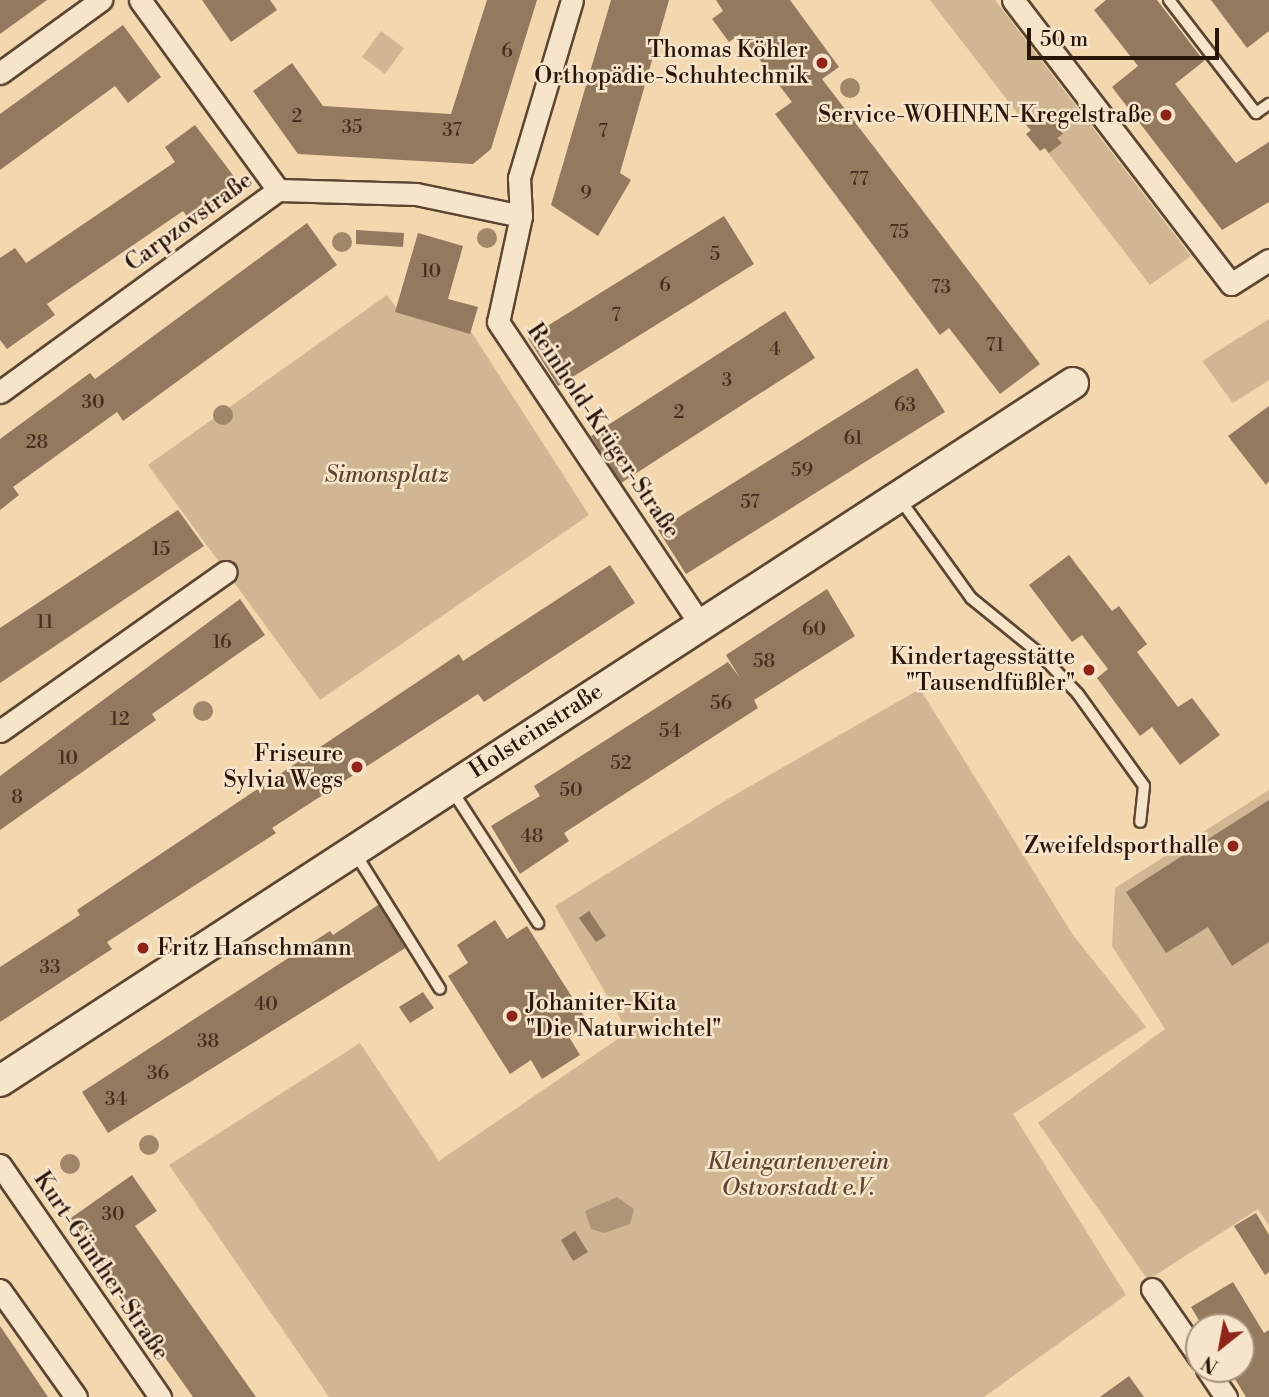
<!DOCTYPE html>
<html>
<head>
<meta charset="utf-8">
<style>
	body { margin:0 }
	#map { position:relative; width:1269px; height:1397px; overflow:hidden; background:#f3d7af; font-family:"Libre Bodoni",serif }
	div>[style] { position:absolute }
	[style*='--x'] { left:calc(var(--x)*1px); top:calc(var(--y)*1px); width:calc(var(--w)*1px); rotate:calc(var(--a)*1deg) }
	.green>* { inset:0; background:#d1b693 }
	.water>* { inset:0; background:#af9577 }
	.building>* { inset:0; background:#937a5f }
	.roads { filter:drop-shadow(2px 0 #5c4632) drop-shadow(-2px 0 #5c4632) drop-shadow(0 2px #5c4632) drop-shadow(0 -2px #5c4632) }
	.lane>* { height:10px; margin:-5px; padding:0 5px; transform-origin:5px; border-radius:5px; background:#f7e5cb }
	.street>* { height:21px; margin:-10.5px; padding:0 10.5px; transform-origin:10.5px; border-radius:10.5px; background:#f7e5cb }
	.secondary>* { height:30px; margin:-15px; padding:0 15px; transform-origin:15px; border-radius:15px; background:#f7e5cb }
	.trees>* { width:20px; height:20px; margin:-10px; border-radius:50%; background:#a0876a }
	.dots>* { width:19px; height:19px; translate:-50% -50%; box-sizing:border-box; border:4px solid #f7e5cb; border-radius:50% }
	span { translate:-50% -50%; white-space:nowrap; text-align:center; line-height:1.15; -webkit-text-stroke:5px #f7e5cb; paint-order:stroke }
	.number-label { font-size:19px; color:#442e1e }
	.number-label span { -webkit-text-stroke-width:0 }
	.poi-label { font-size:23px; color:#2a1509 }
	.right { translate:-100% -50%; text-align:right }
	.left { translate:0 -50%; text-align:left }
	.street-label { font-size:23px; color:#2a1509 }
	.park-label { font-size:23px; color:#5c4532; font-style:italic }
	.north { position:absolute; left:1185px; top:1313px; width:70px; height:70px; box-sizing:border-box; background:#f7e5cb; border:2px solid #a5927d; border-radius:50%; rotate:211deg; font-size:19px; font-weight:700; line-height:28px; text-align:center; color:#2a1509 }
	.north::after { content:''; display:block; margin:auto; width:24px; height:32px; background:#8f2418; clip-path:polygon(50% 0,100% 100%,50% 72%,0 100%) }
	.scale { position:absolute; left:1027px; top:28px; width:192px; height:32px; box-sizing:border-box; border:4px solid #2a1509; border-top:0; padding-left:9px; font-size:21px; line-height:24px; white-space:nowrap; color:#2a1509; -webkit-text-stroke:5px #f7e5cb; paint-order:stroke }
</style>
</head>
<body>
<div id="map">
	<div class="green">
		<i style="clip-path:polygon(930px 0,995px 0,1191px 256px,1150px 285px)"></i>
		<i style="clip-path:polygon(381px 31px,404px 48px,385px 74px,362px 57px)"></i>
		<i style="clip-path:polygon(387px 295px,398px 310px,470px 330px,589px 515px,320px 700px,148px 465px)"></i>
		<i style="clip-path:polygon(1269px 319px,1269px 380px,1233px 403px,1202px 361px)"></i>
		<i style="clip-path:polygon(920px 689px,1073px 935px,1146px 1027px,1013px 1114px,1126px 1295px,984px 1397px,329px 1397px,169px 1165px,360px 1043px,439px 1161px,628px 1032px,555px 906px,731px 797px)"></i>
		<i style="clip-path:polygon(1269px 790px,1269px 1226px,1258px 1209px,1148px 1280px,1038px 1123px,1165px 1029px,1112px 946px,1115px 888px)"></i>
	</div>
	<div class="water">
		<i style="clip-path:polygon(617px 1197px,634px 1209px,630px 1224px,604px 1233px,591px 1229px,585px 1211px)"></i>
	</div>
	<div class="building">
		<i style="clip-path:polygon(0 0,47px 0,0 34px)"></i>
		<i style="clip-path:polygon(202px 0,270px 0,277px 10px,231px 42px)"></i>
		<i style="clip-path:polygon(487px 0,537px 0,491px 149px,473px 164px,298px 154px,253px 91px,292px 63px,323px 106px,451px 114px)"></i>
		<i style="clip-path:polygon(611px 0,669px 0,620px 173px,631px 180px,598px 236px,551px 205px)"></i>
		<i style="clip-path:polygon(716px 0,790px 0,839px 67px,822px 79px,1040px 364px,1000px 394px,949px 328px,940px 335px,775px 114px,792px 102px,740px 34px,729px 42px,712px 19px,723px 11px)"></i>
		<i style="clip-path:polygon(1106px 0,1157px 0,1204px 61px,1175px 84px,1236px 163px,1269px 142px,1269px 202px,1222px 230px,1112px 87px,1138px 66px,1094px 10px)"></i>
		<i style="clip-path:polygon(1211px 0,1269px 0,1269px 31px,1247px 48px)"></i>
		<i style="clip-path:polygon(123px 25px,161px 77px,128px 103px,115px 86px,0 170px,0 114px)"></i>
		<i style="clip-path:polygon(1040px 114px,1044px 119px,1049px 116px,1063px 134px,1057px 138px,1062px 143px,1049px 153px,1045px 148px,1040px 151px,1026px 134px,1031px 130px,1026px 125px)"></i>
		<i style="clip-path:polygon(195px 125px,242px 187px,191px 222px,183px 211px,47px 304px,55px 315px,7px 349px,0 340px,0 258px,15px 248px,26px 263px,175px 162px,165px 147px)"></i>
		<i style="clip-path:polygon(724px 216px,754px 264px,558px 386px,528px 338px)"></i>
		<i style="clip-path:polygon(307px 223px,337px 265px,123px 421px,117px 412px,13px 487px,19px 495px,0 510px,0 439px,90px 373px,95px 379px)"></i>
		<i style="clip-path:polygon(356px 230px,404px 233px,403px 247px,356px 244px)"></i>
		<i style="clip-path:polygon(418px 233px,463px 246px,448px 299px,478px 307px,470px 334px,395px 312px)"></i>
		<i style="clip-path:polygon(785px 311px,815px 358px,621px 483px,591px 436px)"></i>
		<i style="clip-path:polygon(917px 368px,945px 412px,686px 574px,658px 530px)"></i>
		<i style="clip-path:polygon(1269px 406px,1269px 481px,1266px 485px,1228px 436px)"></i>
		<i style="clip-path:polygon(178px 510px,204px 546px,0 683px,0 628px)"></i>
		<i style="clip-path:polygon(1069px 555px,1112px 611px,1119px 606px,1147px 644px,1137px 652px,1178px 707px,1192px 698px,1220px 735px,1180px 765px,1152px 727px,1140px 736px,1097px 678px,1108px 669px,1082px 635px,1072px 642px,1029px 585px)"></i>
		<i style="clip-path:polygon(610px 565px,635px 603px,484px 702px,478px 694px,272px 828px,276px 833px,107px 942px,112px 949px,0 1022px,0 967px,80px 915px,77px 910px,459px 654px,463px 661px)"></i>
		<i style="clip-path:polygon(827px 589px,855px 636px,754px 700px,758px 708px,564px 833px,569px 841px,520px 874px,491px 826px,540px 796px,534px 786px,728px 662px,740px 678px,726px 655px)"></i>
		<i style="clip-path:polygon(240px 599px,265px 635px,152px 714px,156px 720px,0 830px,0 776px)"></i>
		<i style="clip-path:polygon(1269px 800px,1269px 942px,1232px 966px,1208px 927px,1166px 953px,1126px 892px)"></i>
		<i style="clip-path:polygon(381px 903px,407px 947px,108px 1133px,82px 1092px,330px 931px,333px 935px)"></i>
		<i style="clip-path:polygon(589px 911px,606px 936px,596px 942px,579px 918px)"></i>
		<i style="clip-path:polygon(495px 920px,507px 939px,527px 926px,589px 1024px,569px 1037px,580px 1055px,542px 1079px,531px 1060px,510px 1074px,448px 976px,468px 963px,457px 945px)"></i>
		<i style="clip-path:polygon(423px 992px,434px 1008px,410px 1023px,399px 1007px)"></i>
		<i style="clip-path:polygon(132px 1175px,157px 1211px,135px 1226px,256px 1397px,193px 1397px,68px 1220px)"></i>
		<i style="clip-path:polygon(1256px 1213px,1269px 1235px,1269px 1272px,1265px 1275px,1234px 1226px)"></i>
		<i style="clip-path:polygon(575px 1231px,588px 1252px,573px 1261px,561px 1240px)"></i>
		<i style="clip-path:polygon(1233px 1282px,1264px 1333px,1269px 1330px,1269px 1397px,1246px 1397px,1229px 1369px,1241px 1369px,1241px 1327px,1203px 1327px,1191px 1307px)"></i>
		<i style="clip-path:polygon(0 1326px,15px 1348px,48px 1397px,0 1397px)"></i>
		<i style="clip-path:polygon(1129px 1376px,1144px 1397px,1100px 1397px)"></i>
	</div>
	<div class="roads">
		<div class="lane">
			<i style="--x:1169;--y:0;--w:143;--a:52.4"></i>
			<i style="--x:1256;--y:113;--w:16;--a:-35"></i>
			<i style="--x:899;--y:498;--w:123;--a:54.2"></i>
			<i style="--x:971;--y:598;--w:89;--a:39.1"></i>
			<i style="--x:1040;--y:654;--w:55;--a:46.5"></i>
			<i style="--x:1078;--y:694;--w:113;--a:54.3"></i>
			<i style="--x:1144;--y:786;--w:36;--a:96"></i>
			<i style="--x:451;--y:789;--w:160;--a:57"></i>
			<i style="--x:355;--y:853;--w:160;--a:58"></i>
		</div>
		<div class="street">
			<i style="--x:140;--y:0;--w:235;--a:54"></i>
			<i style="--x:572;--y:0;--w:186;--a:106.6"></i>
			<i style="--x:519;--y:178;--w:38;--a:87"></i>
			<i style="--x:521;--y:216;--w:108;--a:102.2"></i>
			<i style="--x:498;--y:322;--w:365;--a:56.2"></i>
			<i style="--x:1013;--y:0;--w:358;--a:52.5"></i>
			<i style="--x:1231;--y:284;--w:45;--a:-32.3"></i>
			<i style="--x:0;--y:73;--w:125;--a:-35.9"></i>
			<i style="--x:0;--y:392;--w:344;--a:-36"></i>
			<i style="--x:278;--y:190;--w:138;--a:1.7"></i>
			<i style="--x:416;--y:194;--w:107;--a:11.8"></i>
			<i style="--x:0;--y:731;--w:276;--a:-35.2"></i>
			<i style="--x:0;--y:1165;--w:282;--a:55.4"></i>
			<i style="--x:1152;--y:1289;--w:83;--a:55.3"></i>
			<i style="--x:0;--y:1290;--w:131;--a:54.6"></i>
			<i style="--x:1207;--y:1369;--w:34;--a:56"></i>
		</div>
		<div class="secondary">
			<i style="--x:0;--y:1081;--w:1280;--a:-33.04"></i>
		</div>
	</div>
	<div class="trees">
		<i style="left:850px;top:88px"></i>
		<i style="left:487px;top:238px"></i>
		<i style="left:342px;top:242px"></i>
		<i style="left:223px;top:415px"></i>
		<i style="left:203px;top:711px"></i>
		<i style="left:149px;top:1145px"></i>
		<i style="left:70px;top:1164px"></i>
	</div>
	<div class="dots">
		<i style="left:822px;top:63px;background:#8f2418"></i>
		<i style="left:1166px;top:115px;background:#8f2418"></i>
		<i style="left:1089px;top:670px;background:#8f2418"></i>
		<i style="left:357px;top:767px;background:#8f2418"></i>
		<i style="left:1233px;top:846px;background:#8f2418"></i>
		<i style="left:143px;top:948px;background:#8f2418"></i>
		<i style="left:512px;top:1016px;background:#8f2418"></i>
	</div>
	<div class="number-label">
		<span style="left:507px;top:52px">6</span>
		<span style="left:297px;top:117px">2</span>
		<span style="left:352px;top:128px">35</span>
		<span style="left:452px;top:131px">37</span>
		<span style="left:603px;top:132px">7</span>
		<span style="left:859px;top:180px">77</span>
		<span style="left:586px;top:194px">9</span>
		<span style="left:899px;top:233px">75</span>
		<span style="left:715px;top:255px">5</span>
		<span style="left:431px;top:272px">10</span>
		<span style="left:665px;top:286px">6</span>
		<span style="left:941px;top:288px">73</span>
		<span style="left:616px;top:316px">7</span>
		<span style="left:995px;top:346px">71</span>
		<span style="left:775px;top:350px">4</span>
		<span style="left:727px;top:381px">3</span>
		<span style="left:93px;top:403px">30</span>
		<span style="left:905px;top:406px">63</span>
		<span style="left:679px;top:413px">2</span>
		<span style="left:853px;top:439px">61</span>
		<span style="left:37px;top:443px">28</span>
		<span style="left:802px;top:471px">59</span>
		<span style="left:750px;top:503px">57</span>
		<span style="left:161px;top:550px">15</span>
		<span style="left:45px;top:623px">11</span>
		<span style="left:814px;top:630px">60</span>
		<span style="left:222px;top:643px">16</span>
		<span style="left:764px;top:662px">58</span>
		<span style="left:721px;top:704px">56</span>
		<span style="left:120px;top:720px">12</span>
		<span style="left:670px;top:732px">54</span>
		<span style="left:68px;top:759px">10</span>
		<span style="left:621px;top:764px">52</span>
		<span style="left:571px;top:791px">50</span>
		<span style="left:17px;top:798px">8</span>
		<span style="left:532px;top:837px">48</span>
		<span style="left:50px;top:968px">33</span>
		<span style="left:266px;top:1005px">40</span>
		<span style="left:208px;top:1042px">38</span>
		<span style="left:158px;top:1074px">36</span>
		<span style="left:116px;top:1100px">34</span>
		<span style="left:113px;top:1215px">30</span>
	</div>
	<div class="poi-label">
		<span class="right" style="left:808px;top:63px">Thomas Köhler<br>Orthopädie-Schuhtechnik</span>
		<span class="right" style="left:1152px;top:115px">Service-WOHNEN-Kregelstraße</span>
		<span class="right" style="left:1075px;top:670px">Kindertagesstätte<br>"Tausendfüßler"</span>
		<span class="right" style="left:343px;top:767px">Friseure<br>Sylvia Wegs</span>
		<span class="right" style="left:1219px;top:846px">Zweifeldsporthalle</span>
		<span class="left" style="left:157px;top:948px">Fritz Hanschmann</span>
		<span class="left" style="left:526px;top:1016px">Johaniter-Kita<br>"Die Naturwichtel"</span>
	</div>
	<div class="street-label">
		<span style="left:189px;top:222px;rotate:-36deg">Carpzovstraße</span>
		<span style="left:603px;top:431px;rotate:56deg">Reinhold-Krüger-Straße</span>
		<span style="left:536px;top:731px;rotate:-33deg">Holsteinstraße</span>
		<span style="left:101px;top:1266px;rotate:56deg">Kurt-Günther-Straße</span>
	</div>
	<div class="park-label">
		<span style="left:387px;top:475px">Simonsplatz</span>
		<span style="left:798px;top:1175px">Kleingartenverein<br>Ostvorstadt e.V.</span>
	</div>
	<div class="north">N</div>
	<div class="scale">50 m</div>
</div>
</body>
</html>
